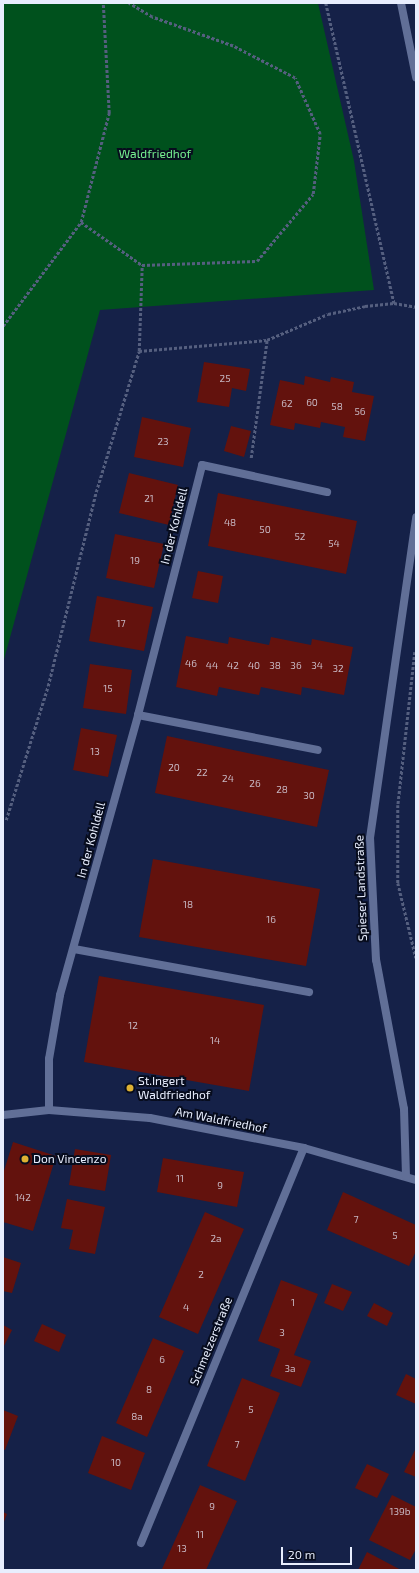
<!DOCTYPE html>
<html>
<head>
<meta charset="utf-8">
<style>
	body { margin:0 }
	#map { position:relative; width:419px; height:1573px; overflow:hidden; background:#152148; font-family:"Exo 2",sans-serif }
	div>[style] { position:absolute }
	[style*='--x'] { left:calc(var(--x)*1px); top:calc(var(--y)*1px); width:calc(var(--w)*1px); rotate:calc(var(--a)*1deg) }
	.green>* { inset:0; background:#00511d }
	.building>* { inset:0; background:#63120d }
	.path>* { height:2.5px; margin-top:-1.25px; transform-origin:0; background:repeating-linear-gradient(90deg,#555f7f 0 3px,transparent 0 5px) }
	.minor>* { height:8px; margin:-4px; padding:0 4px; transform-origin:4px; border-radius:4px; background:#616f97 }
	.tertiary>* { height:8px; margin:-4px; padding:0 4px; transform-origin:4px; border-radius:4px; background:#616f97 }
	.dots>* { width:11px; height:11px; translate:-50% -50%; box-sizing:border-box; border:2px solid #070c1d; border-radius:50% }
	span { translate:-50% -50%; white-space:nowrap; text-align:center; line-height:1.15; -webkit-text-stroke:4px #070c1d; paint-order:stroke }
	.number-label { font-size:10px; color:#c7b7c2 }
	.number-label span { -webkit-text-stroke-width:0 }
	.park-label { font-size:12px; color:#76f190 }
	.street-label { font-size:12px; color:#e8eefe }
	.poi-label { font-size:12px; color:#e8eefe }
	.left { translate:0 -50%; text-align:left }
	.frame { position:absolute; inset:0; border:4px solid #e8eefe; pointer-events:none }
	.scale { position:absolute; left:281px; top:1547px; width:71px; height:18px; box-sizing:border-box; border:2px solid #e8eefe; border-top:0; padding-left:5px; font-size:12px; line-height:14px; white-space:nowrap; color:#e8eefe; -webkit-text-stroke:3px #070c1d; paint-order:stroke }
</style>
</head>
<body>
<div id="map">
	<div class="green">
		<i style="clip-path:polygon(3px 3px,318px 3px,354px 161px,374px 290px,100px 310px,3px 663px)"></i>
	</div>
	<div class="building">
		<i style="clip-path:polygon(204px 362px,250px 369px,246px 391px,232px 388px,229px 407px,197px 402px)"></i>
		<i style="clip-path:polygon(305px 376px,330px 382px,331px 377px,354px 382px,352px 392px,374px 396px,365px 441px,343px 437px,345px 427px,321px 422px,320px 428px,295px 423px,294px 430px,270px 425px,280px 380px,304px 385px)"></i>
		<i style="clip-path:polygon(142px 417px,191px 428px,183px 467px,134px 457px)"></i>
		<i style="clip-path:polygon(231px 426px,251px 431px,244px 457px,224px 451px)"></i>
		<i style="clip-path:polygon(129px 473px,178px 485px,169px 525px,119px 513px)"></i>
		<i style="clip-path:polygon(218px 493px,357px 521px,346px 574px,208px 546px)"></i>
		<i style="clip-path:polygon(115px 534px,164px 544px,154px 588px,106px 578px)"></i>
		<i style="clip-path:polygon(198px 571px,223px 576px,218px 603px,192px 598px)"></i>
		<i style="clip-path:polygon(97px 596px,153px 607px,144px 651px,89px 641px)"></i>
		<i style="clip-path:polygon(186px 636px,228px 644px,229px 637px,269px 645px,271px 637px,311px 645px,312px 639px,353px 647px,344px 695px,302px 687px,301px 695px,261px 687px,259px 695px,219px 687px,217px 696px,176px 687px)"></i>
		<i style="clip-path:polygon(90px 664px,132px 670px,126px 714px,83px 708px)"></i>
		<i style="clip-path:polygon(81px 728px,117px 735px,108px 777px,73px 770px)"></i>
		<i style="clip-path:polygon(167px 736px,329px 770px,317px 827px,155px 793px)"></i>
		<i style="clip-path:polygon(153px 859px,320px 889px,306px 966px,139px 937px)"></i>
		<i style="clip-path:polygon(99px 976px,264px 1005px,249px 1091px,84px 1062px)"></i>
		<i style="clip-path:polygon(13px 1142px,56px 1156px,33px 1231px,3px 1222px,3px 1174px)"></i>
		<i style="clip-path:polygon(75px 1149px,111px 1155px,105px 1191px,69px 1185px)"></i>
		<i style="clip-path:polygon(163px 1158px,244px 1172px,237px 1207px,157px 1192px)"></i>
		<i style="clip-path:polygon(343px 1192px,416px 1225px,416px 1251px,409px 1266px,327px 1230px)"></i>
		<i style="clip-path:polygon(67px 1199px,105px 1207px,95px 1254px,69px 1249px,73px 1230px,61px 1228px)"></i>
		<i style="clip-path:polygon(205px 1212px,244px 1229px,198px 1334px,159px 1317px)"></i>
		<i style="clip-path:polygon(3px 1257px,21px 1263px,12px 1293px,3px 1291px)"></i>
		<i style="clip-path:polygon(281px 1280px,318px 1294px,294px 1355px,311px 1361px,301px 1387px,270px 1376px,280px 1349px,258px 1341px)"></i>
		<i style="clip-path:polygon(332px 1284px,352px 1292px,343px 1311px,324px 1303px)"></i>
		<i style="clip-path:polygon(374px 1303px,393px 1313px,387px 1326px,367px 1316px)"></i>
		<i style="clip-path:polygon(42px 1324px,66px 1335px,59px 1352px,34px 1341px)"></i>
		<i style="clip-path:polygon(3px 1325px,12px 1330px,3px 1348px)"></i>
		<i style="clip-path:polygon(153px 1338px,184px 1351px,147px 1437px,116px 1423px)"></i>
		<i style="clip-path:polygon(406px 1374px,416px 1379px,416px 1404px,396px 1395px)"></i>
		<i style="clip-path:polygon(242px 1378px,280px 1393px,245px 1481px,207px 1466px)"></i>
		<i style="clip-path:polygon(3px 1410px,18px 1416px,5px 1450px,3px 1449px)"></i>
		<i style="clip-path:polygon(102px 1436px,145px 1453px,131px 1490px,88px 1473px)"></i>
		<i style="clip-path:polygon(416px 1448px,416px 1477px,404px 1472px)"></i>
		<i style="clip-path:polygon(367px 1464px,389px 1474px,377px 1498px,355px 1488px)"></i>
		<i style="clip-path:polygon(200px 1485px,237px 1501px,206px 1570px,165px 1570px,162px 1569px)"></i>
		<i style="clip-path:polygon(392px 1495px,416px 1507px,416px 1549px,410px 1560px,369px 1540px)"></i>
		<i style="clip-path:polygon(3px 1512px,7px 1514px,3px 1524px)"></i>
		<i style="clip-path:polygon(367px 1552px,401px 1570px,358px 1570px)"></i>
	</div>
	<div class="path">
		<i style="--x:326;--y:3;--w:308;--a:77.2"></i>
		<i style="--x:81;--y:222;--w:75;--a:35.2"></i>
		<i style="--x:142;--y:265;--w:115;--a:-2"></i>
		<i style="--x:257;--y:261;--w:87;--a:-50.1"></i>
		<i style="--x:313;--y:194;--w:60;--a:-83.3"></i>
		<i style="--x:320;--y:134;--w:61;--a:-114.1"></i>
		<i style="--x:295;--y:78;--w:70;--a:-152.7"></i>
		<i style="--x:233;--y:46;--w:86;--a:-160.3"></i>
		<i style="--x:152;--y:17;--w:27;--a:-149"></i>
		<i style="--x:3;--y:326;--w:130;--a:-53.1"></i>
		<i style="--x:81;--y:222;--w:113;--a:-75.6"></i>
		<i style="--x:109;--y:113;--w:110;--a:-93.1"></i>
		<i style="--x:139;--y:351;--w:86;--a:-88"></i>
		<i style="--x:251;--y:458;--w:119;--a:-82.3"></i>
		<i style="--x:415;--y:652;--w:154;--a:96.3"></i>
		<i style="--x:398;--y:805;--w:78;--a:90"></i>
		<i style="--x:398;--y:883;--w:77;--a:76.5"></i>
		<i style="--x:6;--y:820;--w:140;--a:-72.6"></i>
		<i style="--x:48;--y:686;--w:200;--a:-76.1"></i>
		<i style="--x:96;--y:492;--w:147;--a:-73"></i>
		<i style="--x:139;--y:351;--w:128;--a:-4.9"></i>
		<i style="--x:267;--y:340;--w:66;--a:-23.1"></i>
		<i style="--x:328;--y:314;--w:38;--a:-12"></i>
		<i style="--x:365;--y:306;--w:29;--a:-6"></i>
		<i style="--x:394;--y:303;--w:22;--a:10"></i>
	</div>
	<div class="minor">
		<i style="--x:138;--y:715;--w:183;--a:11"></i>
		<i style="--x:74;--y:949;--w:239;--a:10.4"></i>
		<i style="--x:49;--y:1110;--w:51;--a:-90"></i>
		<i style="--x:49;--y:1059;--w:65;--a:-80.2"></i>
		<i style="--x:60;--y:995;--w:291;--a:-74.4"></i>
		<i style="--x:138;--y:715;--w:258;--a:-75.6"></i>
		<i style="--x:202;--y:465;--w:128;--a:12.2"></i>
		<i style="--x:141;--y:1543;--w:427;--a:-67.6"></i>
	</div>
	<div class="tertiary">
		<i style="--x:401;--y:3;--w:76;--a:78.5"></i>
		<i style="--x:3;--y:1115;--w:46;--a:-6.2"></i>
		<i style="--x:49;--y:1110;--w:101;--a:4.5"></i>
		<i style="--x:150;--y:1118;--w:157;--a:11"></i>
		<i style="--x:304;--y:1148;--w:116;--a:15.9"></i>
		<i style="--x:406;--y:1176;--w:67;--a:-91.7"></i>
		<i style="--x:404;--y:1109;--w:152;--a:-100.6"></i>
		<i style="--x:376;--y:960;--w:122;--a:-92.8"></i>
		<i style="--x:370;--y:838;--w:324;--a:-81.8"></i>
	</div>
	<div class="dots">
		<i style="left:130px;top:1088px;background:#ddb133"></i>
		<i style="left:25px;top:1159px;background:#ddb133"></i>
	</div>
	<div class="number-label">
		<span style="left:225px;top:379px">25</span>
		<span style="left:312px;top:403px">60</span>
		<span style="left:287px;top:404px">62</span>
		<span style="left:337px;top:407px">58</span>
		<span style="left:360px;top:412px">56</span>
		<span style="left:163px;top:442px">23</span>
		<span style="left:149px;top:499px">21</span>
		<span style="left:230px;top:523px">48</span>
		<span style="left:265px;top:530px">50</span>
		<span style="left:300px;top:537px">52</span>
		<span style="left:334px;top:544px">54</span>
		<span style="left:135px;top:561px">19</span>
		<span style="left:121px;top:624px">17</span>
		<span style="left:191px;top:664px">46</span>
		<span style="left:212px;top:666px">44</span>
		<span style="left:233px;top:666px">42</span>
		<span style="left:254px;top:666px">40</span>
		<span style="left:275px;top:666px">38</span>
		<span style="left:296px;top:666px">36</span>
		<span style="left:317px;top:666px">34</span>
		<span style="left:338px;top:669px">32</span>
		<span style="left:108px;top:689px">15</span>
		<span style="left:95px;top:752px">13</span>
		<span style="left:174px;top:768px">20</span>
		<span style="left:202px;top:773px">22</span>
		<span style="left:228px;top:779px">24</span>
		<span style="left:255px;top:784px">26</span>
		<span style="left:282px;top:790px">28</span>
		<span style="left:309px;top:796px">30</span>
		<span style="left:188px;top:905px">18</span>
		<span style="left:271px;top:920px">16</span>
		<span style="left:133px;top:1026px">12</span>
		<span style="left:215px;top:1041px">14</span>
		<span style="left:180px;top:1179px">11</span>
		<span style="left:220px;top:1186px">9</span>
		<span style="left:23px;top:1198px">142</span>
		<span style="left:356px;top:1220px">7</span>
		<span style="left:395px;top:1236px">5</span>
		<span style="left:216px;top:1239px">2a</span>
		<span style="left:201px;top:1275px">2</span>
		<span style="left:293px;top:1303px">1</span>
		<span style="left:186px;top:1308px">4</span>
		<span style="left:282px;top:1333px">3</span>
		<span style="left:162px;top:1360px">6</span>
		<span style="left:290px;top:1369px">3a</span>
		<span style="left:149px;top:1390px">8</span>
		<span style="left:251px;top:1410px">5</span>
		<span style="left:137px;top:1417px">8a</span>
		<span style="left:237px;top:1445px">7</span>
		<span style="left:116px;top:1463px">10</span>
		<span style="left:212px;top:1507px">9</span>
		<span style="left:400px;top:1512px">139b</span>
		<span style="left:200px;top:1535px">11</span>
		<span style="left:182px;top:1549px">13</span>
	</div>
	<div class="park-label">
		<span style="left:155px;top:154px">Waldfriedhof</span>
	</div>
	<div class="street-label">
		<span style="left:174px;top:526px;rotate:-76deg">In der Kohldell</span>
		<span style="left:91px;top:840px;rotate:-75deg">In der Kohldell</span>
		<span style="left:361px;top:888px;rotate:-92deg">Spieser Landstraße</span>
		<span style="left:221px;top:1120px;rotate:11deg">Am Waldfriedhof</span>
		<span style="left:211px;top:1341px;rotate:-68deg">Schmelzerstraße</span>
	</div>
	<div class="poi-label">
		<span class="left" style="left:138px;top:1088px">St.Ingert<br>Waldfriedhof</span>
		<span class="left" style="left:33px;top:1159px">Don Vincenzo</span>
	</div>
	<div class="frame"></div>
	<div class="scale">20 m</div>
</div>
</body>
</html>
